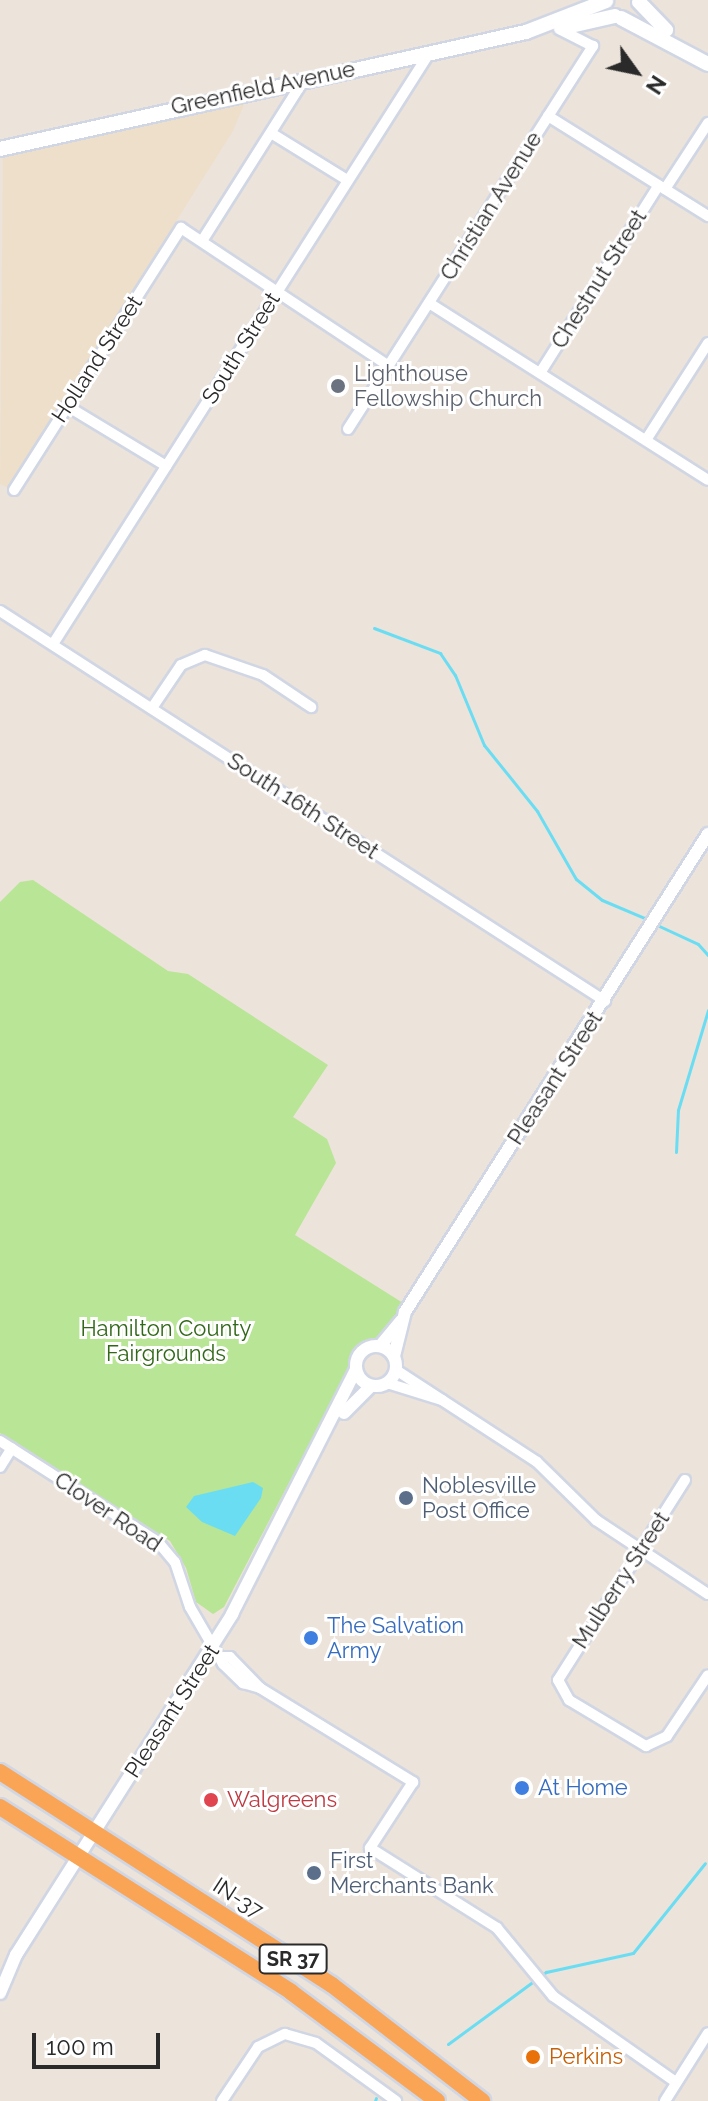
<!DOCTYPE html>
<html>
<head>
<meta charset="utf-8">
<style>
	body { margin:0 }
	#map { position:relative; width:708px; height:2101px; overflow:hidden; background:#ece3db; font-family:Raleway,sans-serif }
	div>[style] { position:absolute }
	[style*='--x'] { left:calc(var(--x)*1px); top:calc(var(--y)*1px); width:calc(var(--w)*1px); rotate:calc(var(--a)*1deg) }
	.education>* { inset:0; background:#eedfca }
	.green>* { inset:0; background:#b9e596 }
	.water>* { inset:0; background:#6bddf2 }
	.stream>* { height:3px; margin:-1.5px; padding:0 1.5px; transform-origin:1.5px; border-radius:1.5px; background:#6bddf2 }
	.roads { filter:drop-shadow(2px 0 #d0d6e3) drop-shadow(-2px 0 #d0d6e3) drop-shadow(0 2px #d0d6e3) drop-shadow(0 -2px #d0d6e3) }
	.minor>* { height:10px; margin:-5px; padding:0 5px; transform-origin:5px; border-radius:5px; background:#fff }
	.tertiary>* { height:12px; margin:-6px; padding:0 6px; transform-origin:6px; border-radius:6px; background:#fff }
	.tertiary>.ring { margin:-6px; padding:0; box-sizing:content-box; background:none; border:12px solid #fff; border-radius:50% }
	.secondary>* { height:14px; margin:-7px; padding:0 7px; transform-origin:7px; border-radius:7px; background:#fff }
	.trunk>* { height:16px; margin:-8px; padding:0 8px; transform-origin:8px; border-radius:8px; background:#faa556 }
	.dots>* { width:22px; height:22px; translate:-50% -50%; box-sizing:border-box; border:4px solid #fff; border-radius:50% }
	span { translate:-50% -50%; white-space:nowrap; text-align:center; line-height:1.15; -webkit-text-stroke:6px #fff; paint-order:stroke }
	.shield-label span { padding:2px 6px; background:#fff; border:2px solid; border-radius:6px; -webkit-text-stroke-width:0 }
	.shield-label { font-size:20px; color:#2a2a2a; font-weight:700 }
	.street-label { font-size:22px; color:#2a2a2a }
	.worship-label { font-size:22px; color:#5b616d }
	.left { translate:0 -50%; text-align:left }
	.park-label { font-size:22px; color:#316818 }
	.service-label { font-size:22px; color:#4e5e75 }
	.shop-label { font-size:22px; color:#366cbe }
	.health-label { font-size:22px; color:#be3a42 }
	.food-label { font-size:22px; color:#c56008 }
	.north { position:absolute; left:596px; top:32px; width:80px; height:80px; -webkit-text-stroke:6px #fff; paint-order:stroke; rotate:123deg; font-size:22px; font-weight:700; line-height:32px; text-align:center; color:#2a2a2a }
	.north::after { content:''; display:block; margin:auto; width:28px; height:36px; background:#2a2a2a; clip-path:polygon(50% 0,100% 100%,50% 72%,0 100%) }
	.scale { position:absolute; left:32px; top:2033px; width:128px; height:36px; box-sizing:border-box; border:4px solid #2a2a2a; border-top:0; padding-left:10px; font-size:24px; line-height:28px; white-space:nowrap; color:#2a2a2a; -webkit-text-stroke:6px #fff; paint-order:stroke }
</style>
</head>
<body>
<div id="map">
	<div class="education">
		<i style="clip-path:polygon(246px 100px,233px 131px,8px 488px,0 484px,3px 155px)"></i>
	</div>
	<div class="green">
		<i style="clip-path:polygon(33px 880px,168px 971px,188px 974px,328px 1065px,293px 1117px,327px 1139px,336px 1163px,295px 1235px,403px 1303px,382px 1337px,358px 1351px,224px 1607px,213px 1614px,196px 1602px,186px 1568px,170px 1541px,0 1433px,0 902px,20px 882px)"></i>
	</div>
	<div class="water">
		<i style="clip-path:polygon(253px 1482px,263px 1488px,261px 1498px,235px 1536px,202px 1522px,186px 1507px,194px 1496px)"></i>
	</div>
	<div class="stream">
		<i style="--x:374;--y:628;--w:71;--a:20.7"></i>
		<i style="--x:440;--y:653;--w:27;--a:56"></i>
		<i style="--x:455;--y:675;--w:76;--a:67.5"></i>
		<i style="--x:484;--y:745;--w:85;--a:51.2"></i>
		<i style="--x:537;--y:811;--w:78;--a:60.2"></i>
		<i style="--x:576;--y:879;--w:33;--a:39"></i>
		<i style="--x:602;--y:900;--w:49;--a:22.9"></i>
		<i style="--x:657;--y:925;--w:45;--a:24.9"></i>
		<i style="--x:698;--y:944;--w:15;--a:48"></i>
		<i style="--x:676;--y:1152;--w:42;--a:-87.3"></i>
		<i style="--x:678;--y:1110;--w:104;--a:-73.3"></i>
		<i style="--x:448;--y:2044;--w:122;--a:-36.3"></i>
		<i style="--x:546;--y:1972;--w:89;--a:-12.3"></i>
		<i style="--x:633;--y:1953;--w:115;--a:-51.3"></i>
		<i style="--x:375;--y:2101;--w:3;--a:-72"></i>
	</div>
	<div class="roads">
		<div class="minor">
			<i style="--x:559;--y:29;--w:38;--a:27"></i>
			<i style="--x:548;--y:116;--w:189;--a:32"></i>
			<i style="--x:271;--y:133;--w:89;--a:31.7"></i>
			<i style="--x:665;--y:189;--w:79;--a:-56.9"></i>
			<i style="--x:202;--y:241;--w:189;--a:-57.7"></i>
			<i style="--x:429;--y:303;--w:330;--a:32.4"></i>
			<i style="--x:540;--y:373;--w:222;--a:-57.7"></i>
			<i style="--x:67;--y:406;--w:116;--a:31.2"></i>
			<i style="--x:348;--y:429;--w:455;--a:-57.4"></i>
			<i style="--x:646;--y:440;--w:115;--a:-57.4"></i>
			<i style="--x:14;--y:490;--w:311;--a:-57.5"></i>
			<i style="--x:181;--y:228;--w:247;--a:33.6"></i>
			<i style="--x:0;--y:611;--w:720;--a:32.81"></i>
			<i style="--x:53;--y:644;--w:702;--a:-57.51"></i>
			<i style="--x:152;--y:708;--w:52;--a:-56"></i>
			<i style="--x:181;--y:665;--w:26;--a:-23"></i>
			<i style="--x:205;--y:655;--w:61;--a:19"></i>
			<i style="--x:263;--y:675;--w:58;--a:33.7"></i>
			<i style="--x:396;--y:1370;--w:168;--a:33.1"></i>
			<i style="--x:537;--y:1462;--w:83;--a:44.5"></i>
			<i style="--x:596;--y:1520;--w:134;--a:33.5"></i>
			<i style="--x:387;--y:1383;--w:58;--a:17.2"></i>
			<i style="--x:0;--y:1441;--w:188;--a:32.6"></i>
			<i style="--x:158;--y:1542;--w:26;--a:50"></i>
			<i style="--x:175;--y:1562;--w:47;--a:71.6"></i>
			<i style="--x:190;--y:1607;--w:66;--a:59.9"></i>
			<i style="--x:223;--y:1664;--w:28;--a:44"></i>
			<i style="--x:243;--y:1683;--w:18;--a:16"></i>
			<i style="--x:260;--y:1688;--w:43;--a:-134.1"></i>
			<i style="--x:230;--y:1657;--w:7;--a:180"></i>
			<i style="--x:0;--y:1467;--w:22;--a:-58"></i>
			<i style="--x:685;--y:1480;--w:237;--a:122.4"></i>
			<i style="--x:558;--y:1680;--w:23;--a:61"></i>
			<i style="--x:569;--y:1700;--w:90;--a:30.9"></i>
			<i style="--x:646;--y:1746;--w:23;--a:-25"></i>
			<i style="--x:667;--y:1736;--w:73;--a:-56.1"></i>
			<i style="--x:260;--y:1688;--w:180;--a:31.6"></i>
			<i style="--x:413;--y:1782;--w:79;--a:123.1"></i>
			<i style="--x:370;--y:1848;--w:150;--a:32.2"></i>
			<i style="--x:497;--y:1928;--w:88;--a:50.5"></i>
			<i style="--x:553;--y:1996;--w:150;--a:35"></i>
			<i style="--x:222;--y:2101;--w:65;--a:-56.3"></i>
			<i style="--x:258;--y:2047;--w:30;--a:-26"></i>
			<i style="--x:285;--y:2034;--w:32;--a:16"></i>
			<i style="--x:316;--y:2043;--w:99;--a:35.9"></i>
			<i style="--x:665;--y:2101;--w:80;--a:-57.7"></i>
		</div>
		<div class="tertiary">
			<i class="ring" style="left:356px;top:1346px;width:28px;height:28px"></i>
			<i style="--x:380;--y:1346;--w:33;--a:-50"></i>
			<i style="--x:394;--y:1356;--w:45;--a:-76"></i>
			<i style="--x:405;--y:1312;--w:566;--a:-57.63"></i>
			<i style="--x:344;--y:1413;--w:38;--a:-45"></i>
			<i style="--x:0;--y:1993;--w:41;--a:-67.2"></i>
			<i style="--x:16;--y:1955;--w:404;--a:-57.6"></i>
			<i style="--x:232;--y:1614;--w:274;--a:-63.1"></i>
		</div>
		<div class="secondary">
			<i style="--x:639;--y:2;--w:39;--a:46"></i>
			<i style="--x:621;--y:18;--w:98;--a:27.9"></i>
			<i style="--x:562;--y:28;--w:54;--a:-12.8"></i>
			<i style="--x:0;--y:149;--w:539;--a:-12.54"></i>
			<i style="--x:526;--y:32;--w:86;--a:-21.2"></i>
		</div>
		<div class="trunk">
			<i style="--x:0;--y:1772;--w:394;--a:32.7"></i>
			<i style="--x:332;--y:1985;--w:190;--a:37.7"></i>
			<i style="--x:0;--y:1807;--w:345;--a:32.4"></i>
			<i style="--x:291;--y:1992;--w:182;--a:36.7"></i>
		</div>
	</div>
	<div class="dots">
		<i style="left:338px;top:386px;background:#6b7280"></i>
		<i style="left:406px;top:1498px;background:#5c6f8a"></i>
		<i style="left:311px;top:1638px;background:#3f7fe0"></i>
		<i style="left:522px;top:1788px;background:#3f7fe0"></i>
		<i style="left:211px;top:1800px;background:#e0444e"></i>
		<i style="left:314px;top:1873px;background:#5c6f8a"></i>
		<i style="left:533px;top:2057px;background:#e8710a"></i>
	</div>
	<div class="shield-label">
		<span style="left:293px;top:1959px">SR 37</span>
	</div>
	<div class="street-label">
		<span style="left:263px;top:88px;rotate:-12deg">Greenfield Avenue</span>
		<span style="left:491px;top:206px;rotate:-58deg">Christian Avenue</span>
		<span style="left:599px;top:279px;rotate:-58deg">Chestnut Street</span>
		<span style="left:241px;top:348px;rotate:-58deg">South Street</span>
		<span style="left:97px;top:359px;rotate:-57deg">Holland Street</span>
		<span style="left:303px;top:806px;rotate:33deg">South 16th Street</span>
		<span style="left:555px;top:1078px;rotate:-57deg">Pleasant Street</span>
		<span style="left:108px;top:1512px;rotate:34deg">Clover Road</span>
		<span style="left:621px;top:1580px;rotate:-57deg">Mulberry Street</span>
		<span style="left:172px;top:1711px;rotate:-57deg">Pleasant Street</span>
		<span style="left:238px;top:1898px;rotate:33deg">IN-37</span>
	</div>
	<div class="worship-label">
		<span class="left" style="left:354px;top:386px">Lighthouse<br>Fellowship Church</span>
	</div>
	<div class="park-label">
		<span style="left:166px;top:1341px">Hamilton County<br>Fairgrounds</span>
	</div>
	<div class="service-label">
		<span class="left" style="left:422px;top:1498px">Noblesville<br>Post Office</span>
		<span class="left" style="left:330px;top:1873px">First<br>Merchants Bank</span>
	</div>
	<div class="shop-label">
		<span class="left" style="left:327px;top:1638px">The Salvation<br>Army</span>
		<span class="left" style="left:538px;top:1788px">At Home</span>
	</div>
	<div class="health-label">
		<span class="left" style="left:227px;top:1800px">Walgreens</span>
	</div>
	<div class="food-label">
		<span class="left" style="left:549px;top:2057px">Perkins</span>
	</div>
	<div class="north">N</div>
	<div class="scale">100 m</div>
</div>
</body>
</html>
